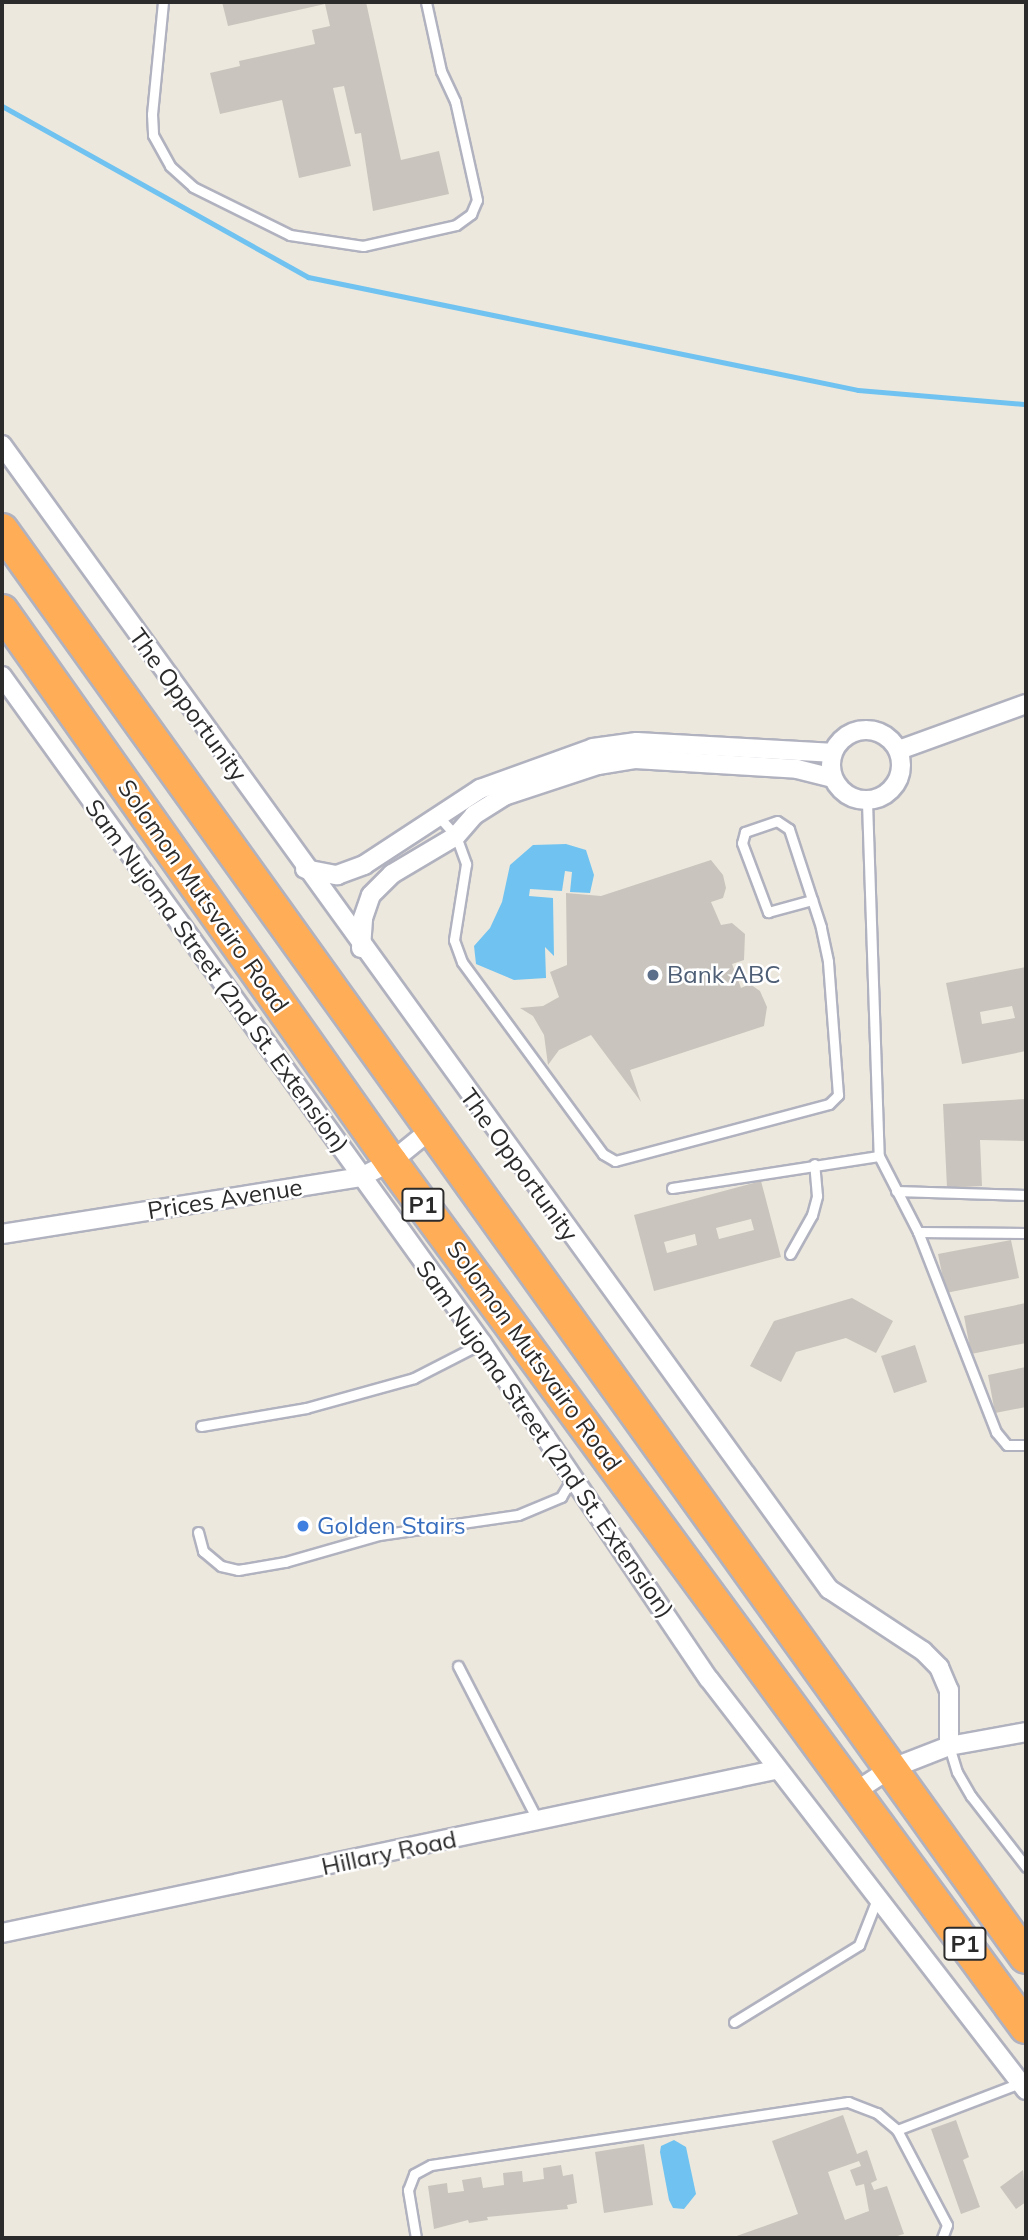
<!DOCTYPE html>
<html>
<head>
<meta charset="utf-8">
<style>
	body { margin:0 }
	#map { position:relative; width:1028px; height:2240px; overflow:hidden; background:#ede8dd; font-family:Mulish,sans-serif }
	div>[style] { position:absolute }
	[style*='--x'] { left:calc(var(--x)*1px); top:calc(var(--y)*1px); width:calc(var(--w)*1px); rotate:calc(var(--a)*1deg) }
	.water>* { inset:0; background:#70c3f0 }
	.stream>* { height:5px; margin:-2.5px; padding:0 2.5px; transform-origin:2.5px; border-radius:2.5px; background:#70c3f0 }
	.building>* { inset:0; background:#c9c4bd }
	.roads { filter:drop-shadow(2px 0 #b1b2bf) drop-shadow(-2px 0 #b1b2bf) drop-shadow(0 2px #b1b2bf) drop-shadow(0 -2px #b1b2bf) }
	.lane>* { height:9px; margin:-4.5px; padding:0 4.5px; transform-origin:4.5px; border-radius:4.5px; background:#fff }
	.street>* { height:18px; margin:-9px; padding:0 9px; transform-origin:9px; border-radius:9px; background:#fff }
	.street>.ring { margin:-9px; padding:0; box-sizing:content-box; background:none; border:18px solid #fff; border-radius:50% }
	.highway>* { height:32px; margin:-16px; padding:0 16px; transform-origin:16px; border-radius:16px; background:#ffad57 }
	.dots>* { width:19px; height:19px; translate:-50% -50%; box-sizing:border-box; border:4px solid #fff; border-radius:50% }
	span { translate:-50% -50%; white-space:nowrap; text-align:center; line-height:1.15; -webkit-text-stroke:5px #fff; paint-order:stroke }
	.shield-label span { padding:2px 5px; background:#fff; border:2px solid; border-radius:5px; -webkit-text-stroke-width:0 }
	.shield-label { font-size:23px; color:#2b2b2b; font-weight:700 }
	.street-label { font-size:24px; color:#2b2b2b }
	.service-label { font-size:24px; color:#4e5e75 }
	.left { translate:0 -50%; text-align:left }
	.shop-label { font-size:24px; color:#366cbe }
	.frame { position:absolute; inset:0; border:4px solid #2b2b2b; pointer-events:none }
</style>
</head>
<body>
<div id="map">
	<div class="water">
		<i style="clip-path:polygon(566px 844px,586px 850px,594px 875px,590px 893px,570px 892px,572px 872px,565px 871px,562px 891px,530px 889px,529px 896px,553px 898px,554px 956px,545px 947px,546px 978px,514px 980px,476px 964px,474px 946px,490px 928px,502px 902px,510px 865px,533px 845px)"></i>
		<i style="clip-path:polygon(674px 2140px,686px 2147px,696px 2194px,684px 2209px,673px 2208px,669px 2200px,660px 2152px,661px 2146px)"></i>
	</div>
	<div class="stream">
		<i style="--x:2;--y:106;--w:351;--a:29.2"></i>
		<i style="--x:308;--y:277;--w:561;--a:11.61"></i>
		<i style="--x:858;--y:390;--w:169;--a:4.8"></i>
	</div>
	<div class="building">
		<i style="clip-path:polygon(222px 2px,366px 2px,401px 160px,439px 151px,449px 194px,373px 211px,361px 133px,355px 134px,344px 86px,333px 88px,351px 166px,299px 178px,282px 100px,220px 114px,210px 73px,240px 66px,239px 61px,315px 44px,312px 30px,330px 26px,325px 4px,228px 26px)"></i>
		<i style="clip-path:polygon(711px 860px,723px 875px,726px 888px,723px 898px,711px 902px,721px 925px,732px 923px,745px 934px,744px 960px,732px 964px,741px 988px,750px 984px,760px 991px,767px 1007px,764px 1026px,630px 1070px,641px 1102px,591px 1035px,559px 1050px,548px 1065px,544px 1035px,533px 1016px,520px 1008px,543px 1006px,559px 997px,550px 972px,567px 965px,566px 893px,601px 896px)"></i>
		<i style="clip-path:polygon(evenodd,1026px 967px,1026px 1051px,962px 1064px,946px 983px,1026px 967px,1012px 1006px,1015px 1018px,982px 1024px,980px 1012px,1012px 1006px)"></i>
		<i style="clip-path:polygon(1026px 1099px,1026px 1141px,980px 1140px,982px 1186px,947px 1188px,943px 1104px)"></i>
		<i style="clip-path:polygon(evenodd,761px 1181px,781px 1257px,654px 1291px,634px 1215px,761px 1181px,751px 1219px,754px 1230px,719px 1239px,716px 1228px,751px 1219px,761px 1181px,695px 1234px,697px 1245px,667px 1253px,664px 1242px,695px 1234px)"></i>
		<i style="clip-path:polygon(1011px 1240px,1019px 1278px,946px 1293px,938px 1254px)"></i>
		<i style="clip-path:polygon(852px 1298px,893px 1321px,876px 1353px,846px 1338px,796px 1352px,781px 1382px,750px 1366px,774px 1321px)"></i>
		<i style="clip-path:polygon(1026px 1303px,1026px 1343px,971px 1354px,964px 1316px)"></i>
		<i style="clip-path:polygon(915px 1345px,927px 1382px,894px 1393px,881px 1356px)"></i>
		<i style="clip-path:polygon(1026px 1367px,1026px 1407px,995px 1413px,988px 1375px)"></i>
		<i style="clip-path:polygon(evenodd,843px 2115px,857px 2154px,867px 2150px,877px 2180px,871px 2183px,874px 2190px,887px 2186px,904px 2234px,890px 2238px,731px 2238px,798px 2214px,772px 2141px,843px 2115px,859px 2161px,861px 2166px,850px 2170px,856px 2186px,864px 2184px,869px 2211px,845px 2220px,828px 2172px,859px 2161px)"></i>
		<i style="clip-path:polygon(956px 2120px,969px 2157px,963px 2160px,980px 2207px,961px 2214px,931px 2129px)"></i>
		<i style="clip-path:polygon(644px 2144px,653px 2205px,604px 2213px,595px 2152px)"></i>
		<i style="clip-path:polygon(561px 2165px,563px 2176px,573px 2174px,577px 2203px,567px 2205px,568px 2209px,487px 2217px,488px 2220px,469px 2223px,468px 2220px,434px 2229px,428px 2186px,447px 2183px,448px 2193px,464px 2191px,462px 2180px,481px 2177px,483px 2188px,504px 2185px,503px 2173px,522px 2171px,523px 2182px,544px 2179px,543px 2168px)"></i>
		<i style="clip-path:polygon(1023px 2170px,1026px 2202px,1016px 2209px,1000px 2187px)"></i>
	</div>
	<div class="roads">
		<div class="lane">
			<i style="--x:163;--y:2;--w:113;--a:95.6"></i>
			<i style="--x:152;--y:114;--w:21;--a:87"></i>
			<i style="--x:153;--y:135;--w:35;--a:61"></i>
			<i style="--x:170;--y:166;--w:31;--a:42"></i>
			<i style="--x:193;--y:187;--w:108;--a:26.3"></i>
			<i style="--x:290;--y:235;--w:74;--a:8.6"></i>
			<i style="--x:363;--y:246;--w:95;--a:-12.7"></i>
			<i style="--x:456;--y:225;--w:19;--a:-36"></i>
			<i style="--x:471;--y:214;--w:15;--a:-67"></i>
			<i style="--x:477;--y:200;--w:101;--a:-102.5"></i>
			<i style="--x:455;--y:101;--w:33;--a:-115"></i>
			<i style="--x:441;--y:71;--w:71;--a:-102.3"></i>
			<i style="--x:867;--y:802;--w:354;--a:88.1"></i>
			<i style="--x:879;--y:1156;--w:85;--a:62.8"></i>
			<i style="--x:918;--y:1232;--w:215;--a:68.7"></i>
			<i style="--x:996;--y:1432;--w:17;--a:50"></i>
			<i style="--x:1007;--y:1445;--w:19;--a:0"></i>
			<i style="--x:439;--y:817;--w:25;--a:48"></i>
			<i style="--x:456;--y:836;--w:30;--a:70"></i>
			<i style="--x:466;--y:864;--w:77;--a:99"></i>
			<i style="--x:454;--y:940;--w:23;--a:70"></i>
			<i style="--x:462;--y:962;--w:238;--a:53.7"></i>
			<i style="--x:603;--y:1154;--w:14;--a:30"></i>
			<i style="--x:615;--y:1161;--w:221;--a:-14.9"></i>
			<i style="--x:829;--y:1104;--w:13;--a:-45"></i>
			<i style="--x:838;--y:1095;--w:134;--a:-94.3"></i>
			<i style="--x:828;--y:961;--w:35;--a:-102"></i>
			<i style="--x:821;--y:927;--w:103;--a:-108.1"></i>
			<i style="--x:789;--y:829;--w:14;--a:-146"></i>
			<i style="--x:777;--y:821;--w:34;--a:161"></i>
			<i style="--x:745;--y:832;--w:11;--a:105"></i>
			<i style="--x:742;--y:843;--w:74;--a:69.4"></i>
			<i style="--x:768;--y:912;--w:46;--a:-15.3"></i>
			<i style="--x:672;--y:1188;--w:209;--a:-8.8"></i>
			<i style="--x:896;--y:1191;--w:130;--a:1.8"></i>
			<i style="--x:918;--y:1232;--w:108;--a:0.5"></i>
			<i style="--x:790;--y:1254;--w:45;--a:-60.6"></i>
			<i style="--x:812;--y:1215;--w:20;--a:-75"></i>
			<i style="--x:817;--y:1196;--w:32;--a:-95"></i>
			<i style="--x:201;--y:1426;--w:107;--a:-9.7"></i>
			<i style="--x:306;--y:1408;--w:112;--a:-15.5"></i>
			<i style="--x:414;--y:1378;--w:76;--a:-27.2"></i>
			<i style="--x:198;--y:1532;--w:20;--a:75"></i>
			<i style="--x:203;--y:1551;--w:23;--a:40"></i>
			<i style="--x:221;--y:1566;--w:17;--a:13"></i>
			<i style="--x:238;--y:1570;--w:48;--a:-9.7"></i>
			<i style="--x:285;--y:1562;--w:98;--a:-16"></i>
			<i style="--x:379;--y:1535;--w:140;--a:-8.2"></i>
			<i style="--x:518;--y:1515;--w:47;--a:-22.7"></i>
			<i style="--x:561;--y:1497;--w:23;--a:-59"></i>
			<i style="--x:458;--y:1666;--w:174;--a:62.7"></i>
			<i style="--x:949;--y:1746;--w:27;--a:73"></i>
			<i style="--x:957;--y:1772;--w:28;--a:60"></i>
			<i style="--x:971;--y:1796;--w:90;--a:52.2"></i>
			<i style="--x:734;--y:2022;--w:147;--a:-31.6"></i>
			<i style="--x:859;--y:1945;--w:49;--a:-68.6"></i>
			<i style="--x:897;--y:2130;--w:132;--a:-20.9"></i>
			<i style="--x:416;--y:2238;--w:49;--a:-99.5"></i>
			<i style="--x:408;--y:2190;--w:17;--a:-69"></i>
			<i style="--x:414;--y:2174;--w:19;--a:-28"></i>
			<i style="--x:431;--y:2165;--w:422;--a:-8.6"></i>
			<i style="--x:848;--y:2102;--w:31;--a:21"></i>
			<i style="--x:877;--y:2113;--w:26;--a:40"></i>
			<i style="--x:897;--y:2130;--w:107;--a:62.2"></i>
			<i style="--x:947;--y:2225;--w:14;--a:111"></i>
		</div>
		<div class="street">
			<i style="--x:2;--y:445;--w:1412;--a:54.14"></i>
			<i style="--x:829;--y:1589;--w:113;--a:33.4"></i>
			<i style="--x:923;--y:1651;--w:23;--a:45"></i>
			<i style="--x:939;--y:1667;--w:25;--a:67"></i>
			<i style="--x:949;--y:1690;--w:56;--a:90"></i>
			<i style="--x:2;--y:676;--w:822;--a:54.26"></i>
			<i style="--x:482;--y:1343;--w:405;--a:56"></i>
			<i style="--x:709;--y:1679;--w:519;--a:52.36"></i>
			<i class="ring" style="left:831px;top:730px;width:52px;height:52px"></i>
			<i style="--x:899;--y:750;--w:135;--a:-19.9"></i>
			<i style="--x:305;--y:869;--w:33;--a:11"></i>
			<i style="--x:337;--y:875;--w:29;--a:-20"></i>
			<i style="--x:364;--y:865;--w:139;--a:-33.2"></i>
			<i style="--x:480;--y:789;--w:120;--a:-19.9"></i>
			<i style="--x:593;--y:748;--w:44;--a:-7.8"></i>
			<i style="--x:637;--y:742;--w:194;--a:3.2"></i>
			<i style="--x:361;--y:948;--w:30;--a:-86"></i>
			<i style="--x:363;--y:918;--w:24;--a:-71"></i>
			<i style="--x:371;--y:895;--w:30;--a:-45"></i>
			<i style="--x:392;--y:874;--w:74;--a:-30.7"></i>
			<i style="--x:456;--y:836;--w:28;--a:-49"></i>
			<i style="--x:474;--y:815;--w:36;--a:-32"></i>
			<i style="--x:504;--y:796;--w:99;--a:-18.3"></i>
			<i style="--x:598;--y:765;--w:37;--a:-9"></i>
			<i style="--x:635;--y:759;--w:162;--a:3.5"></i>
			<i style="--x:797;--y:769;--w:36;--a:14"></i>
			<i style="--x:2;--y:1234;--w:363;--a:-9"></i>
			<i style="--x:361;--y:1177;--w:34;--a:-27"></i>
			<i style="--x:391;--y:1162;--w:55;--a:-39.1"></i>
			<i style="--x:853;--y:1793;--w:44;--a:-33"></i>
			<i style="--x:890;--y:1769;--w:63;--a:-21.3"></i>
			<i style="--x:949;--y:1746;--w:78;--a:-10.3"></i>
			<i style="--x:2;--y:1933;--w:790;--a:-11.91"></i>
		</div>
		<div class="highway">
			<i style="--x:2;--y:530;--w:1756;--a:54.34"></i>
			<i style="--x:2;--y:611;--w:674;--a:54.78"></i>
			<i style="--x:391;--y:1162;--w:1073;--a:53.72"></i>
		</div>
	</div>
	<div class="dots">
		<i style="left:653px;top:975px;background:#5c6f8a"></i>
		<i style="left:303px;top:1526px;background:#3f7fe0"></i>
	</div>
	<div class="shield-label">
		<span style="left:423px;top:1205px">P1</span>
		<span style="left:965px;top:1944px">P1</span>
	</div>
	<div class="street-label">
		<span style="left:188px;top:705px;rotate:54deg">The Opportunity</span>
		<span style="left:203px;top:896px;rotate:55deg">Solomon Mutsvairo Road</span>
		<span style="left:217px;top:976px;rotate:54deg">Sam Nujoma Street (2nd St. Extension)</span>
		<span style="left:519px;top:1165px;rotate:54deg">The Opportunity</span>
		<span style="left:225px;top:1199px;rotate:-9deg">Prices Avenue</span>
		<span style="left:534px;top:1356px;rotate:54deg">Solomon Mutsvairo Road</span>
		<span style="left:545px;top:1439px;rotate:55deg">Sam Nujoma Street (2nd St. Extension)</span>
		<span style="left:389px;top:1853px;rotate:-12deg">Hillary Road</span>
	</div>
	<div class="service-label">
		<span class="left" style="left:667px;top:975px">Bank ABC</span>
	</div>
	<div class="shop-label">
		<span class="left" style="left:317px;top:1526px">Golden Stairs</span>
	</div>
	<div class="frame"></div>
</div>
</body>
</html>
